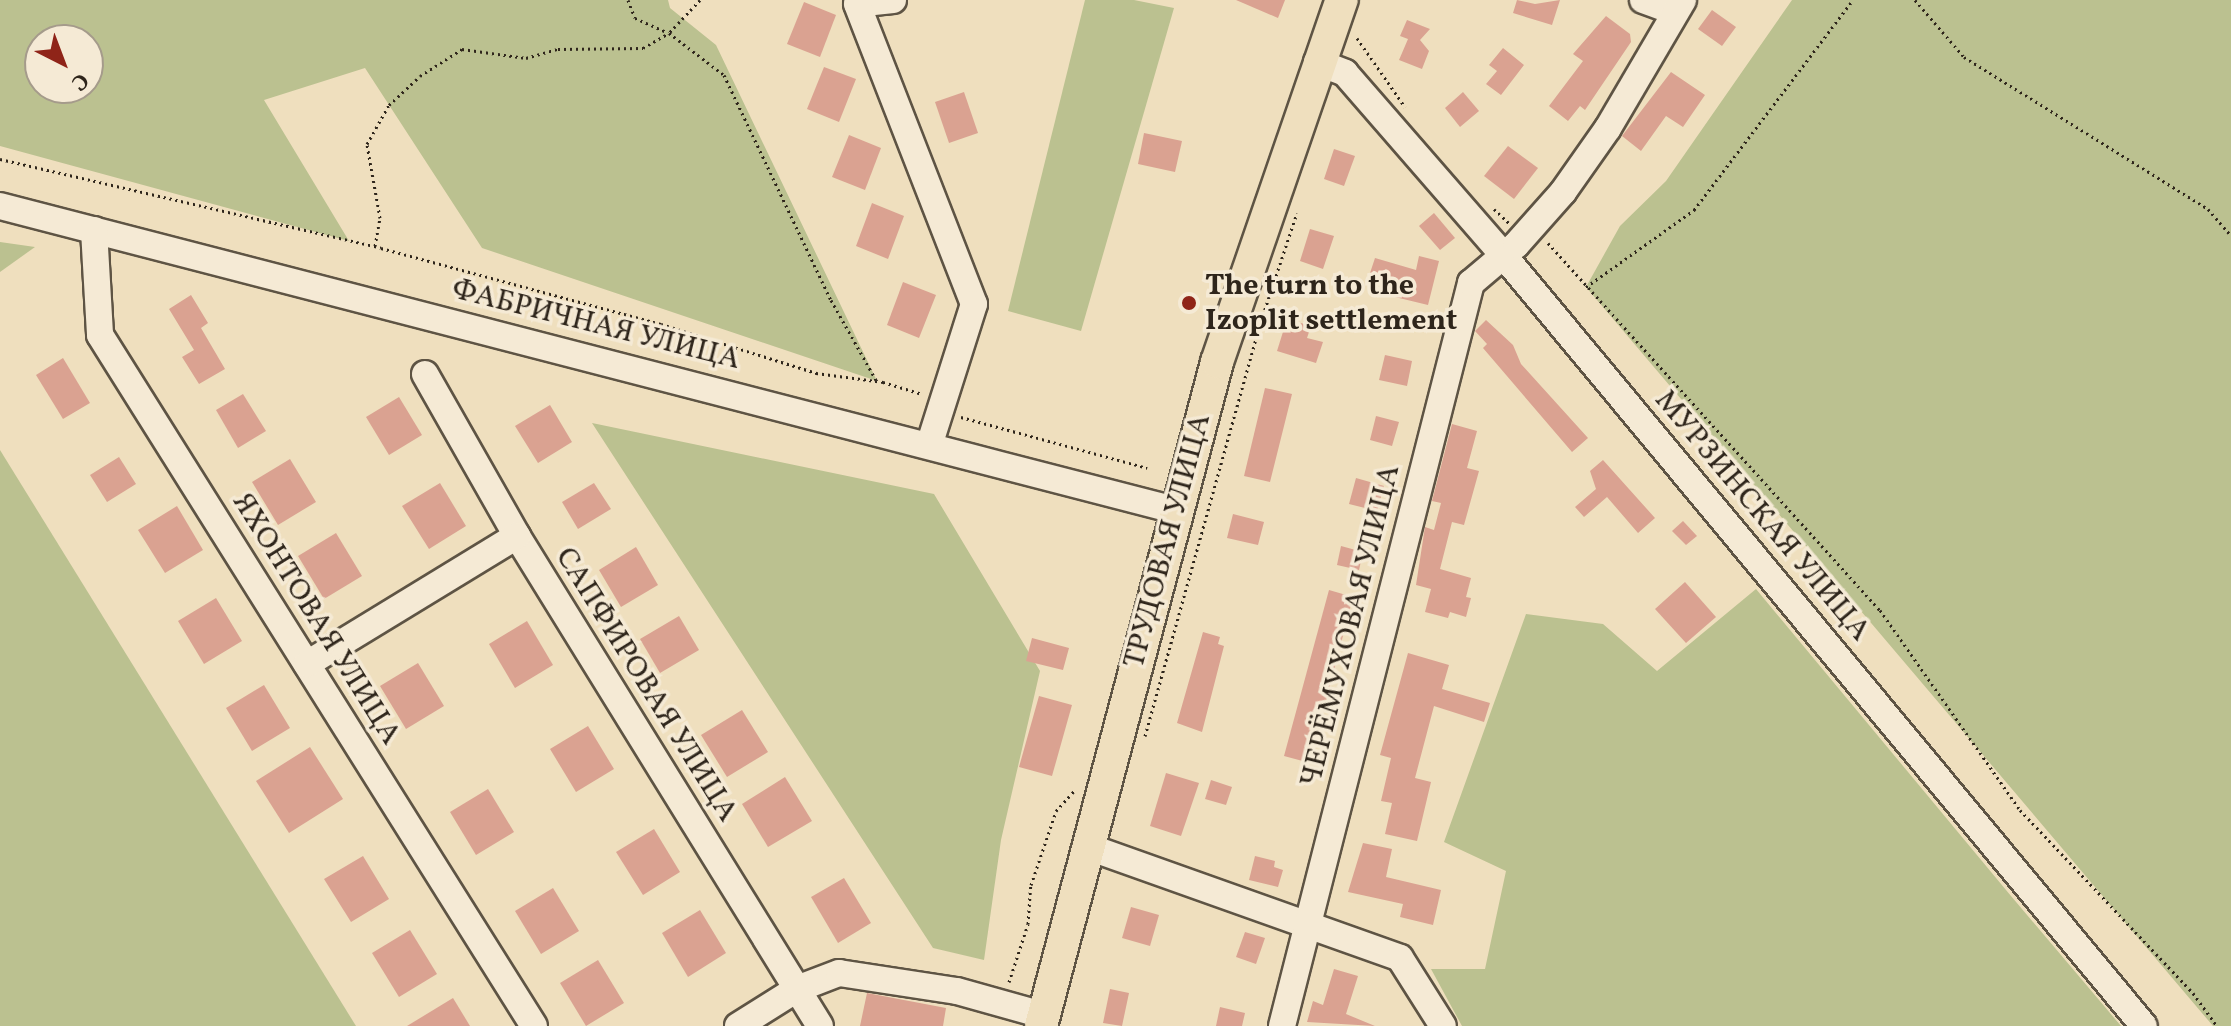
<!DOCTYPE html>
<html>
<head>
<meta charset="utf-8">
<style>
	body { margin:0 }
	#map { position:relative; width:2231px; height:1026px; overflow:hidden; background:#efdfbe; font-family:Vollkorn,serif }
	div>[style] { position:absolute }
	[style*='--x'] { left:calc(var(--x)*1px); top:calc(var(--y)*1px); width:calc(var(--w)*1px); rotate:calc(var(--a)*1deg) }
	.green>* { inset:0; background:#bbc190 }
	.building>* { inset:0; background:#daa291 }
	.path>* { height:3px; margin-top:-1.5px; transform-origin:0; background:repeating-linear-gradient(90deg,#2e251b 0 2px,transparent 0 6px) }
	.roads { filter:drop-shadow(2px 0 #5e5444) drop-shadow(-2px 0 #5e5444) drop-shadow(0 2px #5e5444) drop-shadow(0 -2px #5e5444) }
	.minor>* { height:26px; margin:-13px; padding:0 13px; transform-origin:13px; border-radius:13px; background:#f5ead5 }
	.major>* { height:32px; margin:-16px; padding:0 16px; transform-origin:16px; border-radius:16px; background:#efdfbe }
	.dots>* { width:22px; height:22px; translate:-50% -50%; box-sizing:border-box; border:4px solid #f5ead5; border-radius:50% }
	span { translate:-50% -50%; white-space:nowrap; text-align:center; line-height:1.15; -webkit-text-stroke:7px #f5ead5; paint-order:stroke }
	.poi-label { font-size:30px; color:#2e251b; font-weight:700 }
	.left { translate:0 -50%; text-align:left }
	.street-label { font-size:30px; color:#2e251b }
	.north { position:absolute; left:24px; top:24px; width:80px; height:80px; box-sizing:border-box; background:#f5ead5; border:2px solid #a59b8b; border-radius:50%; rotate:138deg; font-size:22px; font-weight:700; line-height:32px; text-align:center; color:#2e251b }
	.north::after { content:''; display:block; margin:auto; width:28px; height:36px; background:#8f2418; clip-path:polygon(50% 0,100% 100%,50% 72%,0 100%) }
</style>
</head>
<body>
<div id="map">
	<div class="green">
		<i style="clip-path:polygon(evenodd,0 0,668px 0,670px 8px,716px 45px,877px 381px,482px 248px,365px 68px,264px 100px,349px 241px,0 146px,0 0,40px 40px,88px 40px,88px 88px,40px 88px,40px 40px)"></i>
		<i style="clip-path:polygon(1085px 0,1134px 0,1174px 8px,1081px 331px,1008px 311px)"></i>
		<i style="clip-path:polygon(1792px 0,2231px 0,2231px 1026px,2213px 1026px,1586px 287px,1620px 226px,1666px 181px)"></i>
		<i style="clip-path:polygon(0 242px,35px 247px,0 272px)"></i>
		<i style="clip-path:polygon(592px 423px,934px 494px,1040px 671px,1001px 840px,984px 960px,933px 948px)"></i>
		<i style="clip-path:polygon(0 450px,356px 1026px,0 1026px)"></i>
		<i style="clip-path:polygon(1756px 589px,2011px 896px,2121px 1026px,1462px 1026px,1431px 969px,1485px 969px,1506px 871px,1444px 842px,1526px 614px,1603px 624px,1657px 671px)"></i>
	</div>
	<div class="building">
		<i style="clip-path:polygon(1236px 0,1285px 0,1278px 18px)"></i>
		<i style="clip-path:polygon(1517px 0,1535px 4px,1560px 0,1552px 25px,1513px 13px)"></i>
		<i style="clip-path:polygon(804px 2px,836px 15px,820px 57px,787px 44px)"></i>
		<i style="clip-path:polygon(1712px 10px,1736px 27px,1722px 46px,1698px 29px)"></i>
		<i style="clip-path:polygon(1606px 16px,1630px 34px,1631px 42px,1585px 110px,1580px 106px,1568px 121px,1549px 106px,1583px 61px,1573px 54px)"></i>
		<i style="clip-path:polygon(1407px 20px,1430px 29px,1420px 40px,1429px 51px,1422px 69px,1399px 60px,1408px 39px,1400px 36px)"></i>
		<i style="clip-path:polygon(1503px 48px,1524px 65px,1501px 95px,1486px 84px,1497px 71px,1489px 65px)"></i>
		<i style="clip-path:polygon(824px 67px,856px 79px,839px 122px,807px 109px)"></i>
		<i style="clip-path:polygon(1671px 72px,1705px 95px,1683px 127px,1666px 116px,1641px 151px,1622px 136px)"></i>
		<i style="clip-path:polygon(964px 92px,978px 133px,949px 143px,935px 102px)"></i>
		<i style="clip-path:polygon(1463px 92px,1479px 111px,1460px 127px,1445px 108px)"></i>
		<i style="clip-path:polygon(1144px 133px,1182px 141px,1175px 172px,1138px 164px)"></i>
		<i style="clip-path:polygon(849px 135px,881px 148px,865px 190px,832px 177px)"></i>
		<i style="clip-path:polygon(1508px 146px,1538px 168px,1514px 199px,1484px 176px)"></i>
		<i style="clip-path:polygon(1334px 149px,1355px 156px,1344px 186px,1324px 179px)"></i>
		<i style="clip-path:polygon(872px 203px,904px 216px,888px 259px,856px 246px)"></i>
		<i style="clip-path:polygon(1434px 213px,1455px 238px,1440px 250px,1419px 226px)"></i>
		<i style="clip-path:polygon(1310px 229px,1334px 236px,1323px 269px,1300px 261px)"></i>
		<i style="clip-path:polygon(1419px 256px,1439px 261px,1428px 305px,1395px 297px,1398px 285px,1369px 276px,1375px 258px,1416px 270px)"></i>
		<i style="clip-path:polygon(903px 282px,936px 295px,919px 338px,887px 325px)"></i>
		<i style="clip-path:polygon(191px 295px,208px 323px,201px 328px,225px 369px,199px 384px,182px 357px,194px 350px,169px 309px)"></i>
		<i style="clip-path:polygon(1287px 319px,1311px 326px,1307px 338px,1323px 342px,1316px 363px,1277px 351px)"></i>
		<i style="clip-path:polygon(1486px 320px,1513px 345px,1521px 364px,1588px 438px,1572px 452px,1483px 348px,1487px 344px,1475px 331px)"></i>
		<i style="clip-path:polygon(1385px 355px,1412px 361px,1407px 386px,1379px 380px)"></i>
		<i style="clip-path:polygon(63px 358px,90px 403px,63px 419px,36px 375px)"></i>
		<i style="clip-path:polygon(1265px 388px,1292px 394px,1270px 482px,1244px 476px)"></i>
		<i style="clip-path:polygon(243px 394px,266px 431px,238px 448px,216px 410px)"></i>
		<i style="clip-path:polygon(399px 397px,422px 435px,389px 455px,366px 417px)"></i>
		<i style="clip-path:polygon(550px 405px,572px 442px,538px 463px,515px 426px)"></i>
		<i style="clip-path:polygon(1376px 416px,1399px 422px,1392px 446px,1370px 440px)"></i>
		<i style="clip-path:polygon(1452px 424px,1477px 431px,1467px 468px,1479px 471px,1464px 525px,1452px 522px,1440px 569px,1471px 578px,1466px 597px,1471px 598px,1466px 617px,1450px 612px,1448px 618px,1425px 612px,1431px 589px,1416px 585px,1425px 527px,1434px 530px,1441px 503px,1432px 501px)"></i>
		<i style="clip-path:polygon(119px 457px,136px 484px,107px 502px,90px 475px)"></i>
		<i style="clip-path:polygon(290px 459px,316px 502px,278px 525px,252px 482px)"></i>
		<i style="clip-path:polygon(1603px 460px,1655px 518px,1638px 533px,1607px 497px,1584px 517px,1575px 507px,1596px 489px,1590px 471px)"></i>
		<i style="clip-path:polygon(1356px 478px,1384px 486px,1377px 511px,1349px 504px)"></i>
		<i style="clip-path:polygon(440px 483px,466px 526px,429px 549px,402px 506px)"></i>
		<i style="clip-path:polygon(594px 483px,611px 509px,578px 529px,562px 502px)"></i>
		<i style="clip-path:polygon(177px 506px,203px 550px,165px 573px,138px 530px)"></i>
		<i style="clip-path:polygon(1233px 514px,1264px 522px,1258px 545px,1227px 538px)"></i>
		<i style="clip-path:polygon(1683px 521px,1697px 536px,1686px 545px,1672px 531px)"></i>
		<i style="clip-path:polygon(336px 533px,362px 576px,324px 599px,298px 556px)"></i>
		<i style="clip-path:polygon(1341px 546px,1363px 552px,1359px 570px,1337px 565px)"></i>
		<i style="clip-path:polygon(636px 547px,658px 585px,621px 607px,599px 570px)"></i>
		<i style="clip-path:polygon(1685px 582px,1716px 617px,1686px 643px,1655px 609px)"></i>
		<i style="clip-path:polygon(1329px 590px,1353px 597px,1310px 763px,1284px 756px)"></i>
		<i style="clip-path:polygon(216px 598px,242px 641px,204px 664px,178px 621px)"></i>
		<i style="clip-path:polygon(679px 616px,699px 650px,660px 673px,640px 639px)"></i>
		<i style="clip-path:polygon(527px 621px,553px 665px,515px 688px,489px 644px)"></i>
		<i style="clip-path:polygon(1203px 632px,1220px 637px,1218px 644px,1224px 646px,1202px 732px,1177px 723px)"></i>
		<i style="clip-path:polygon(1032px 638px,1069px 648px,1063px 670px,1026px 661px)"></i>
		<i style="clip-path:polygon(1408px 653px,1449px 665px,1442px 689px,1490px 703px,1484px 722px,1434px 706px,1415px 778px,1431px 782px,1417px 841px,1385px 834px,1392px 803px,1381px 801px,1391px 758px,1380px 755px)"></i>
		<i style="clip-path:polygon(418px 663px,444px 706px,406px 729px,380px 686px)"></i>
		<i style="clip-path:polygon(264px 685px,290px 728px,252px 751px,226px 708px)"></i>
		<i style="clip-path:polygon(1039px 696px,1072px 705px,1052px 776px,1019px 767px)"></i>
		<i style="clip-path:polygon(742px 710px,768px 752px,727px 777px,701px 735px)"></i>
		<i style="clip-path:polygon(588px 726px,614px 769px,576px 792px,550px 749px)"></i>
		<i style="clip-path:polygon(310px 747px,343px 799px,289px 833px,256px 781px)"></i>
		<i style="clip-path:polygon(1166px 773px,1199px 783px,1181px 836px,1150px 826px)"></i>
		<i style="clip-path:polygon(785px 777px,812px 821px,768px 847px,742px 804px)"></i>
		<i style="clip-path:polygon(1211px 780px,1232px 787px,1226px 805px,1205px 799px)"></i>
		<i style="clip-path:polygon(488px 789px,514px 832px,476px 855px,450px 812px)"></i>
		<i style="clip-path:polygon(654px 829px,680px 872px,643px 895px,616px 852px)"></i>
		<i style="clip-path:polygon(1363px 843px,1392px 849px,1386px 877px,1441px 890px,1433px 925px,1400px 917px,1403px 904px,1348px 892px)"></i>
		<i style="clip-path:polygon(363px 856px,389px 899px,351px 922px,324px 879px)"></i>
		<i style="clip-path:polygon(1255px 856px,1275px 861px,1274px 867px,1283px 870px,1278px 887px,1249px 880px)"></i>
		<i style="clip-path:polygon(844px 878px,871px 923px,838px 943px,811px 897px)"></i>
		<i style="clip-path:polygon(553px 888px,579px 931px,541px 954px,515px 911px)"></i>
		<i style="clip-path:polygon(1131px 907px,1159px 915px,1150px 946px,1122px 938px)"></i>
		<i style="clip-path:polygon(700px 910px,726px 953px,688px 977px,662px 933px)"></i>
		<i style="clip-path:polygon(410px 930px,437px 974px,399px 997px,372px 953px)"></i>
		<i style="clip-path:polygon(1245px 932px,1265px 938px,1256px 964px,1236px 957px)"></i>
		<i style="clip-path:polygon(598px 960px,624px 1003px,586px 1026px,560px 983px)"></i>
		<i style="clip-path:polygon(1334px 969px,1358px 976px,1346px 1014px,1375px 1026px,1307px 1022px,1313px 1001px,1323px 1005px)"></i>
		<i style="clip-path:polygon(1110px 989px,1129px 993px,1122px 1026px,1103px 1023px)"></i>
		<i style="clip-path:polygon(867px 993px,946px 1008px,943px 1026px,860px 1026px)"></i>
		<i style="clip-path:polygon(453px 998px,470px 1026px,407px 1026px)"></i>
		<i style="clip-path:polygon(1220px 1007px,1245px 1013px,1242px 1026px,1216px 1026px)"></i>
	</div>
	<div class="path">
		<i style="--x:628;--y:0;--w:19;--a:69"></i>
		<i style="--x:635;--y:18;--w:36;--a:24"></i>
		<i style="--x:700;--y:0;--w:45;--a:133.2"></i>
		<i style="--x:669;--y:33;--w:69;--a:37.4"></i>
		<i style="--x:724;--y:75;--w:249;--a:64.6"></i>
		<i style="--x:831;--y:300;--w:92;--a:60.6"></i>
		<i style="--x:1915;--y:0;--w:75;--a:49.3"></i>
		<i style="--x:1964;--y:57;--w:287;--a:31.9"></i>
		<i style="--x:2208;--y:209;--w:35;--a:49"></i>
		<i style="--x:1357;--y:38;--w:84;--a:55.2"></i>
		<i style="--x:0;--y:159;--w:391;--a:13.1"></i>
		<i style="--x:381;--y:248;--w:290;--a:15.2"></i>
		<i style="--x:661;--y:324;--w:163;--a:17.5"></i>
		<i style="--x:816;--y:373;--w:68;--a:7.7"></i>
		<i style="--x:883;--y:382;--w:41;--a:17.1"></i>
		<i style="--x:1494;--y:209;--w:21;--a:43"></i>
		<i style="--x:1548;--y:243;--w:495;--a:47.9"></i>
		<i style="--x:1880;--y:610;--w:244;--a:55"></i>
		<i style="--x:2020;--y:810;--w:252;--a:46.6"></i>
		<i style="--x:2193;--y:993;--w:41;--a:54"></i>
		<i style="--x:375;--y:246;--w:28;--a:-80"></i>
		<i style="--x:380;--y:218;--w:75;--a:-100"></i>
		<i style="--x:367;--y:144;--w:45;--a:-60.6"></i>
		<i style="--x:389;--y:105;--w:42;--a:-43.1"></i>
		<i style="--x:420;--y:76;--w:50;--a:-32.7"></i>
		<i style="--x:462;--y:49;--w:65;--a:8"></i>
		<i style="--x:526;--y:58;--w:33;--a:-16"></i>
		<i style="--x:558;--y:49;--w:85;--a:-0.7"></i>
		<i style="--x:643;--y:48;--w:30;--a:-30"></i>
		<i style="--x:1586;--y:287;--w:133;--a:-35.5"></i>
		<i style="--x:1694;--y:210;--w:263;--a:-52.9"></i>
		<i style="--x:961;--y:417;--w:193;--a:15.3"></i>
		<i style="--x:1145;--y:736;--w:425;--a:-74.4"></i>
		<i style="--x:1259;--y:327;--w:120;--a:-71.6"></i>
		<i style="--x:1009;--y:982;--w:61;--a:-71.9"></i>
		<i style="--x:1028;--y:924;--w:39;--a:-86"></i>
		<i style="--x:1031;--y:885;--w:78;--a:-71.3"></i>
		<i style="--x:1056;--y:811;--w:27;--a:-48"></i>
	</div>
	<div class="roads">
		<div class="minor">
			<i style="--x:893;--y:0;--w:36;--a:174"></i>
			<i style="--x:857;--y:4;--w:322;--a:68.7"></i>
			<i style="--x:974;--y:304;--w:146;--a:107.6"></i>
			<i style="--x:1643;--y:0;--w:33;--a:20"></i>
			<i style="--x:1317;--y:62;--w:30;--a:21"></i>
			<i style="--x:1345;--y:73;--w:242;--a:49"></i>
			<i style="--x:1504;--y:256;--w:1001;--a:50.27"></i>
			<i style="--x:0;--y:206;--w:1214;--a:14.51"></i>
			<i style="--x:94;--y:230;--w:105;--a:86.7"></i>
			<i style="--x:100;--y:335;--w:816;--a:57.87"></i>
			<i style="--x:425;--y:374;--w:186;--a:60.4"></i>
			<i style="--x:517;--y:536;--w:576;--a:58.27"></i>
			<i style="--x:307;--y:664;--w:246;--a:-31.4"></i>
			<i style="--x:1086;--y:846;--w:333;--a:19.6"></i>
			<i style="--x:1400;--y:958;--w:80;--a:57.7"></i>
			<i style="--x:738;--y:1026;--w:70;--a:-32.1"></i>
			<i style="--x:797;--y:989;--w:45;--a:-20.9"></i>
			<i style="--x:839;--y:973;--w:119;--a:8.7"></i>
			<i style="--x:957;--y:991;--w:89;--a:15.6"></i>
			<i style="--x:1282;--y:1026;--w:767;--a:-75.73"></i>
			<i style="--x:1471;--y:283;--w:59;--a:-40.2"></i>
			<i style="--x:1516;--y:245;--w:71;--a:-48.4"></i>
			<i style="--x:1563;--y:192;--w:78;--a:-54.9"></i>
			<i style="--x:1608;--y:128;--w:148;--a:-59.6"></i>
		</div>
		<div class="major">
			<i style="--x:1041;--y:1026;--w:687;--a:-75.15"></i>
			<i style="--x:1217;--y:362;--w:383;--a:-71"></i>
		</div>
	</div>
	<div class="dots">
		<i style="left:1189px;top:303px;background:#8f2418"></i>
	</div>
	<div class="poi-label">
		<span class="left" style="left:1205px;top:303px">The turn to the<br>Izoplit settlement</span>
	</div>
	<div class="street-label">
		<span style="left:596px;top:325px;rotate:14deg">ФАБРИЧНАЯ УЛИЦА</span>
		<span style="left:1762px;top:516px;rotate:50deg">МУРЗИНСКАЯ УЛИЦА</span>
		<span style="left:1168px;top:541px;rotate:-75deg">ТРУДОВАЯ УЛИЦА</span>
		<span style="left:316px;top:619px;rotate:58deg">ЯХОНТОВАЯ УЛИЦА</span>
		<span style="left:1351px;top:626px;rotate:-76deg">ЧЕРЁМУХОВАЯ УЛИЦА</span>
		<span style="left:646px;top:685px;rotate:58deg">САПФИРОВАЯ УЛИЦА</span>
	</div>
	<div class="north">С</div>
</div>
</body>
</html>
